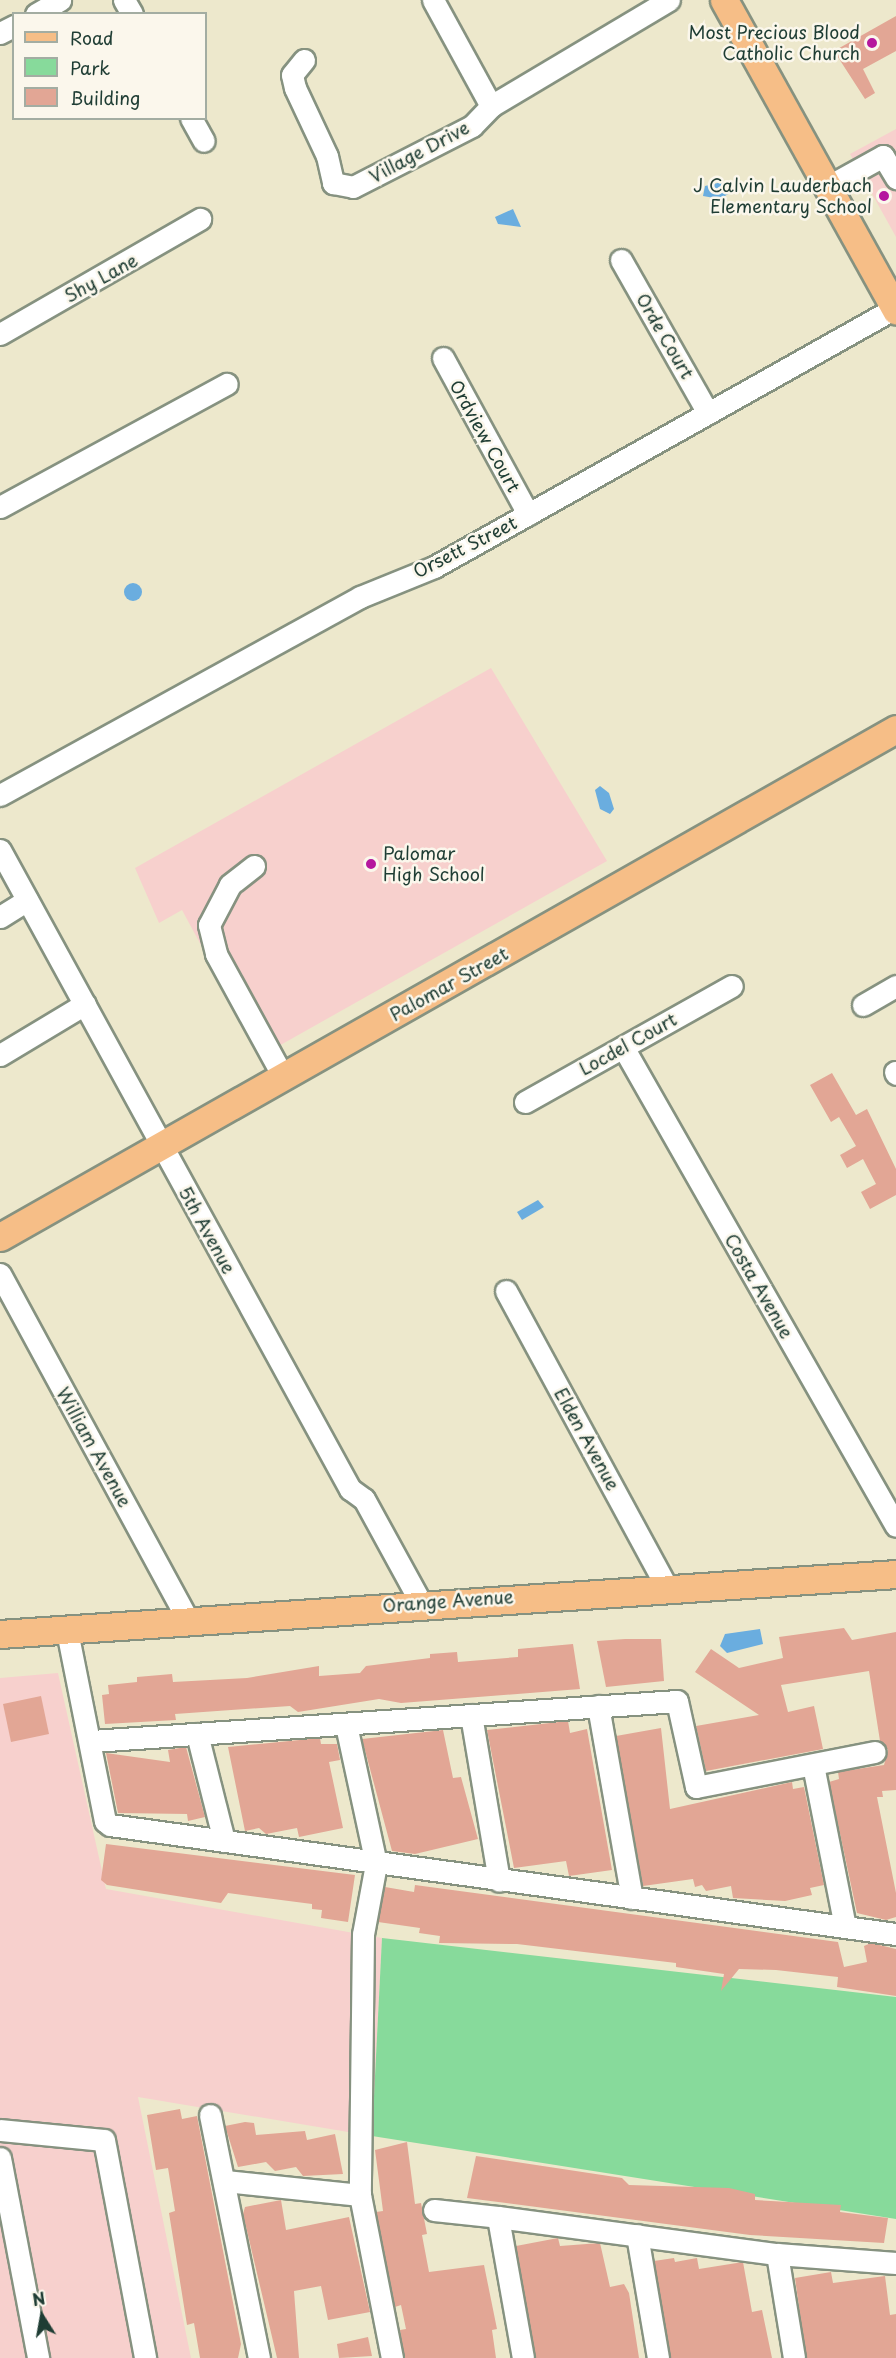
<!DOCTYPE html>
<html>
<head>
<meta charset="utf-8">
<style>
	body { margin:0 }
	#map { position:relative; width:896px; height:2358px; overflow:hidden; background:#ede8cc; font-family:"Playpen Sans",sans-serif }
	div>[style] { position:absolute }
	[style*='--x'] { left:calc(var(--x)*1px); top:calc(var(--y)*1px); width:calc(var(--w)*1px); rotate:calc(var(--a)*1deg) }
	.built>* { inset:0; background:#f7d0cd }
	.green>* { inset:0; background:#87da9b }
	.water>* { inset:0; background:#6aaddf }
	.round { border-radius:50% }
	.building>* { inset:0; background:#e2a695 }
	.roads { filter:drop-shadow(2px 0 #869280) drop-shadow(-2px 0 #869280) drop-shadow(0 2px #869280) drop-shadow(0 -2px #869280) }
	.minor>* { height:21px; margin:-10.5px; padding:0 10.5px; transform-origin:10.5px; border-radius:10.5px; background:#fff }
	.major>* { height:27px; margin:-13.5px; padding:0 13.5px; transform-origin:13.5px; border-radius:13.5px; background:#f6be87 }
	.dots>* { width:16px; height:16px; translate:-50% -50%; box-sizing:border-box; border:3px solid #fbf7ec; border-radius:50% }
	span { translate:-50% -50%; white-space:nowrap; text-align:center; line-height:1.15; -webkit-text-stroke:5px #fbf7ec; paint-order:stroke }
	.poi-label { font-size:18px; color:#1f3d34 }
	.right { translate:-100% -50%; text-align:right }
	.left { translate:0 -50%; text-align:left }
	.street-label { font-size:18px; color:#1f3d34 }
	.legend { position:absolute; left:12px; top:12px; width:195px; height:108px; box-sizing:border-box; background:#fbf7ec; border:2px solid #a3ada2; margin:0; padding:8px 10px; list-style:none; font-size:18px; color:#1f3d34 }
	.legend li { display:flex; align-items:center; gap:12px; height:30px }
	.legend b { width:30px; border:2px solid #a3ada2 }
	.north { position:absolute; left:12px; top:2286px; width:60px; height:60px; -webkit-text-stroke:4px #fbf7ec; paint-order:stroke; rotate:349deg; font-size:16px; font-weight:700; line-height:24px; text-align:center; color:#1f3d34 }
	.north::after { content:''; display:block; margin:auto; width:21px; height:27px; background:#1f3d34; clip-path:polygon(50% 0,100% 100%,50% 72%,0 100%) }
</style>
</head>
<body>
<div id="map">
	<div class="built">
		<i style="clip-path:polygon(896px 129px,896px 237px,850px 154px)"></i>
		<i style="clip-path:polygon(491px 668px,607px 861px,261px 1056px,182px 910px,159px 923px,135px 868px)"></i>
		<i style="clip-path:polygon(58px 1673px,106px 1889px,382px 1938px,372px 2136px,138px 2097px,191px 2358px,0 2358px,0 1678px)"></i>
	</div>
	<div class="green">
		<i style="clip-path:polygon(382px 1938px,896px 1997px,896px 2219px,372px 2136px)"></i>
	</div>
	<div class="water">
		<i style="clip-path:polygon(726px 181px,733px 191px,720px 199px,703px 196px,705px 186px)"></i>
		<i style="clip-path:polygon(513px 209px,521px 227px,498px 224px,495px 217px)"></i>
		<i class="round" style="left:124px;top:583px;width:18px;height:18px"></i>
		<i style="clip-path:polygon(600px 786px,609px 793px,614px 809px,610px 814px,600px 809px,595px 790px)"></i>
		<i style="clip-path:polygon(538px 1200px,544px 1207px,522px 1220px,517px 1212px)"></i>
		<i style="clip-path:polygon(760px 1629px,763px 1644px,727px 1653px,720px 1646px,725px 1634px)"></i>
	</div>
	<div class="building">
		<i style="clip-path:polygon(896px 16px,896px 51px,863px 69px,875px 93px,865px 99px,834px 51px)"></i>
		<i style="clip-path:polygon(832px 1073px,856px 1115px,867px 1109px,896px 1169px,896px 1195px,870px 1209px,861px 1192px,876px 1184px,863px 1159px,847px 1168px,840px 1155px,856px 1146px,839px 1117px,831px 1122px,810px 1085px)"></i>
		<i style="clip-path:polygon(844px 1628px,852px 1640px,896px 1632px,896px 1790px,882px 1791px,883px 1797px,877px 1797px,896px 1893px,896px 1917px,886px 1920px,857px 1913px,829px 1782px,839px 1779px,838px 1772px,884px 1765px,888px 1750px,880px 1741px,869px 1671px,781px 1685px,788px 1712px,814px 1706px,823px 1749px,706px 1771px,696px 1726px,759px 1715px,695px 1672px,711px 1649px,739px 1668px,783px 1658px,779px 1637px)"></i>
		<i style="clip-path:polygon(625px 1639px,661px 1639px,664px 1681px,606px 1687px,597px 1641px)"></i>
		<i style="clip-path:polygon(573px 1644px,580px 1689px,401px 1703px,379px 1699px,298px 1712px,290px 1706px,175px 1714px,176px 1720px,105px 1724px,102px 1695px,109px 1694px,108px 1685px,137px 1682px,137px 1677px,172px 1674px,173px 1682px,247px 1678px,319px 1666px,319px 1676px,360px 1673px,366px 1666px,430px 1658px,430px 1654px,457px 1652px,458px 1662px,518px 1657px,518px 1649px)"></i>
		<i style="clip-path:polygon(41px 1696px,49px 1734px,11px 1742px,3px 1704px)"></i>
		<i style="clip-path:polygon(568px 1721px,570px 1733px,587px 1729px,612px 1870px,569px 1876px,566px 1861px,514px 1868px,487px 1730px)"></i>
		<i style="clip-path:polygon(661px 1728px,670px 1809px,792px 1782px,793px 1789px,804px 1787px,824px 1885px,810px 1888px,812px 1895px,785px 1901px,733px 1898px,731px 1886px,706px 1891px,702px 1885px,695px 1887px,693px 1879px,643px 1886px,616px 1736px)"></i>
		<i style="clip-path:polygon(443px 1730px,453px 1778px,461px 1777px,478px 1839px,415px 1854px,392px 1851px,362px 1739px)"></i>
		<i style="clip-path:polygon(320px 1738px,321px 1744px,337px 1744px,340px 1760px,329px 1762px,343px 1828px,299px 1837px,297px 1828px,266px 1834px,259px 1828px,245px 1831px,228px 1747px)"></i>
		<i style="clip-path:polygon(186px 1747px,205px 1817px,188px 1821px,187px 1814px,118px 1813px,106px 1753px,170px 1762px,168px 1750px)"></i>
		<i style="clip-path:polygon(106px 1844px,355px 1875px,348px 1922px,321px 1918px,322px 1910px,312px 1909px,312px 1904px,228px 1893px,221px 1903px,107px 1885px,101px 1880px)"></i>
		<i style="clip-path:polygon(415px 1885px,838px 1942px,844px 1967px,867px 1962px,864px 1946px,871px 1943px,896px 1949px,896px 1996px,837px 1987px,838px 1977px,776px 1970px,739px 1969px,721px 1991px,724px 1974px,676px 1967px,676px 1963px,517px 1944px,439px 1943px,440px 1936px,419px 1933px,420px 1928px,378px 1922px,385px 1887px,414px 1892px)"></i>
		<i style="clip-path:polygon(180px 2109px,182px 2119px,197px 2116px,241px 2344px,238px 2358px,200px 2358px,194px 2323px,187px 2325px,169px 2213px,175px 2211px,168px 2168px,156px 2170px,147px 2115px)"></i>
		<i style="clip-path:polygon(245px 2122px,254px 2123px,256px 2135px,305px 2131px,307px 2140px,335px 2134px,343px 2174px,303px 2176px,296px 2167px,275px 2171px,266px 2162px,238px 2167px,225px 2126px)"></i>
		<i style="clip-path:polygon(407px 2142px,415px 2204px,421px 2203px,427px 2234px,422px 2235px,429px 2272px,484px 2265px,497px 2329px,492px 2330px,496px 2358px,404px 2358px,400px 2330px,406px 2329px,401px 2305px,395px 2307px,376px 2212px,383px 2211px,375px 2150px)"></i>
		<i style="clip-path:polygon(476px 2156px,622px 2178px,629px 2185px,729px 2188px,755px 2194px,755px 2200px,841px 2205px,840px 2212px,888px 2218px,884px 2243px,750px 2235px,467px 2198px)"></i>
		<i style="clip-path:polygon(281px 2200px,286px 2230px,349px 2217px,370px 2312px,328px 2320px,321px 2286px,294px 2291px,299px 2358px,277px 2358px,243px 2214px,245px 2207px)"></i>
		<i style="clip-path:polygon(558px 2238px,560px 2246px,600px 2243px,610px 2287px,624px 2284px,629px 2293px,639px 2358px,535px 2358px,516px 2246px)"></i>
		<i style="clip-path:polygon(674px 2258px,675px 2262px,697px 2258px,699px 2269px,743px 2262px,752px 2312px,762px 2310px,772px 2358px,670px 2358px,654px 2261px)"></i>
		<i style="clip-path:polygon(831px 2272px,833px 2283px,885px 2276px,890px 2315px,896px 2314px,896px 2358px,806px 2358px,795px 2278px)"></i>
		<i style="clip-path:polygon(368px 2337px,372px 2356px,339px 2358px,337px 2344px)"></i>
	</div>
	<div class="roads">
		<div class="minor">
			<i style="--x:124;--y:0;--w:16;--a:60"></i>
			<i style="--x:433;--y:0;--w:121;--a:61.3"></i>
			<i style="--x:36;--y:14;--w:28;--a:-30"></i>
			<i style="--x:0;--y:33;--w:16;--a:-27"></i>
			<i style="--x:304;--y:60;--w:19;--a:129"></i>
			<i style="--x:292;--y:75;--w:13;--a:77"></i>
			<i style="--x:295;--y:88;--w:75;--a:64.8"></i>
			<i style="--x:327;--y:156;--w:28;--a:77"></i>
			<i style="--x:333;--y:183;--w:20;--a:11"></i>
			<i style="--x:353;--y:187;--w:134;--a:-27.1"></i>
			<i style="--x:472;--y:126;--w:28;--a:-46"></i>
			<i style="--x:491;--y:106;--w:207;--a:-30.8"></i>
			<i style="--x:191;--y:118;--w:26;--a:61"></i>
			<i style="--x:827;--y:187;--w:64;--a:-29"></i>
			<i style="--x:883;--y:156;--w:26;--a:59"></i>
			<i style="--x:621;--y:260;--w:176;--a:60.4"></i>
			<i style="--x:0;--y:334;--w:231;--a:-29.9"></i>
			<i style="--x:443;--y:358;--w:178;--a:61.4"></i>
			<i style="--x:0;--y:507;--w:258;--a:-28.5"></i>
			<i style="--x:0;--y:795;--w:411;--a:-28.8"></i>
			<i style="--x:360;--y:597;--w:80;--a:-22.1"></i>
			<i style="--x:434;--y:567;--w:529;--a:-29.33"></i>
			<i style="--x:0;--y:850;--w:729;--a:61.29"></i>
			<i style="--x:350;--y:1489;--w:17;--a:36"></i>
			<i style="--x:364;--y:1499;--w:119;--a:61.3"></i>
			<i style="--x:254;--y:866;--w:31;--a:142"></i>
			<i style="--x:230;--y:885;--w:45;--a:117.7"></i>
			<i style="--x:209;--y:925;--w:30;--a:76"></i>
			<i style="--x:216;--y:954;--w:141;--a:61.3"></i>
			<i style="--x:0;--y:917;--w:32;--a:-32"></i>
			<i style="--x:863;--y:1005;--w:38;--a:-30"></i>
			<i style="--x:623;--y:1047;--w:551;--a:60.32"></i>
			<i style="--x:0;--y:1055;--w:99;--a:-31"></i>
			<i style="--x:895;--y:1072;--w:2;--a:63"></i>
			<i style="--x:525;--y:1102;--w:237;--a:-29.3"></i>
			<i style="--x:0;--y:1274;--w:394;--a:61.5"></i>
			<i style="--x:506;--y:1291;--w:337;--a:61.5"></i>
			<i style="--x:67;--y:1631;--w:194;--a:78.7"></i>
			<i style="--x:105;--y:1821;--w:6;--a:39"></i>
			<i style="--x:110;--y:1825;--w:794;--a:7.9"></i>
			<i style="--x:598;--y:1706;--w:195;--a:80"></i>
			<i style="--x:471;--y:1715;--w:168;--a:80.4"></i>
			<i style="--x:346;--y:1725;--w:142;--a:77.8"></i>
			<i style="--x:376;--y:1864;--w:71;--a:100.5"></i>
			<i style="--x:363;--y:1934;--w:261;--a:90.7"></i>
			<i style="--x:360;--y:2195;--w:166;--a:78.9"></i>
			<i style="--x:197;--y:1734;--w:110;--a:75.8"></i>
			<i style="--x:92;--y:1741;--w:586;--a:-3.91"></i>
			<i style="--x:677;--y:1701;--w:88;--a:77.5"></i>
			<i style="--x:696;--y:1787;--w:182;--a:-11.1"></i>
			<i style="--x:813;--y:1765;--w:164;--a:78.8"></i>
			<i style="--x:210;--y:2115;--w:248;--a:78.6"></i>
			<i style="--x:0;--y:2130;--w:104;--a:5.5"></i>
			<i style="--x:104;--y:2140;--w:222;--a:79.3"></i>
			<i style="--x:0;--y:2158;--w:204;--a:79.2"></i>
			<i style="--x:225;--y:2181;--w:136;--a:5.9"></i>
			<i style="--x:434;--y:2210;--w:64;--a:6.2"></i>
			<i style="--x:637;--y:2235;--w:125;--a:80.3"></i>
			<i style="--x:777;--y:2254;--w:105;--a:80.7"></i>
			<i style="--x:523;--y:2358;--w:143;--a:-100.1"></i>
			<i style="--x:498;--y:2217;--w:281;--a:7.6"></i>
			<i style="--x:777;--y:2254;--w:119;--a:4.3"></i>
		</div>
		<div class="major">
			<i style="--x:724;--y:0;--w:355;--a:61"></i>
			<i style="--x:0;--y:1237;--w:1030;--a:-29.55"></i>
			<i style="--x:0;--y:1634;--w:898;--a:-3.83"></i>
		</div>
	</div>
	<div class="dots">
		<i style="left:872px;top:43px;background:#b5179e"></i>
		<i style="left:884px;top:196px;background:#b5179e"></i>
		<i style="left:371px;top:864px;background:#b5179e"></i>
	</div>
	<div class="poi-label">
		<span class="right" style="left:860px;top:43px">Most Precious Blood<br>Catholic Church</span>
		<span class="right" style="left:872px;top:196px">J Calvin Lauderbach<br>Elementary School</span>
		<span class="left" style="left:383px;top:864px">Palomar<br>High School</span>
	</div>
	<div class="street-label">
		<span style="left:419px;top:152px;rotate:-28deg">Village Drive</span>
		<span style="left:101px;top:278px;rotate:-29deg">Shy Lane</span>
		<span style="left:665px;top:336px;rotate:60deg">Orde Court</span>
		<span style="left:485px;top:436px;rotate:61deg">Ordview Court</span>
		<span style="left:465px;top:547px;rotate:-27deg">Orsett Street</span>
		<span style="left:449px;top:984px;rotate:-29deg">Palomar Street</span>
		<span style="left:628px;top:1044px;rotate:-29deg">Locdel Court</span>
		<span style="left:207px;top:1230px;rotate:61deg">5th Avenue</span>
		<span style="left:759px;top:1286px;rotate:60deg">Costa Avenue</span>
		<span style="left:587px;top:1439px;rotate:61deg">Elden Avenue</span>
		<span style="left:94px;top:1447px;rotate:61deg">William Avenue</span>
		<span style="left:448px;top:1601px;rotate:-4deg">Orange Avenue</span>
	</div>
	<ul class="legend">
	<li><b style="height:8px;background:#f6be87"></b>Road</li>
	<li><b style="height:16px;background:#87da9b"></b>Park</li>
	<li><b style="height:16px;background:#e2a695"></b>Building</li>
	</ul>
	<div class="north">N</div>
</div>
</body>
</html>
